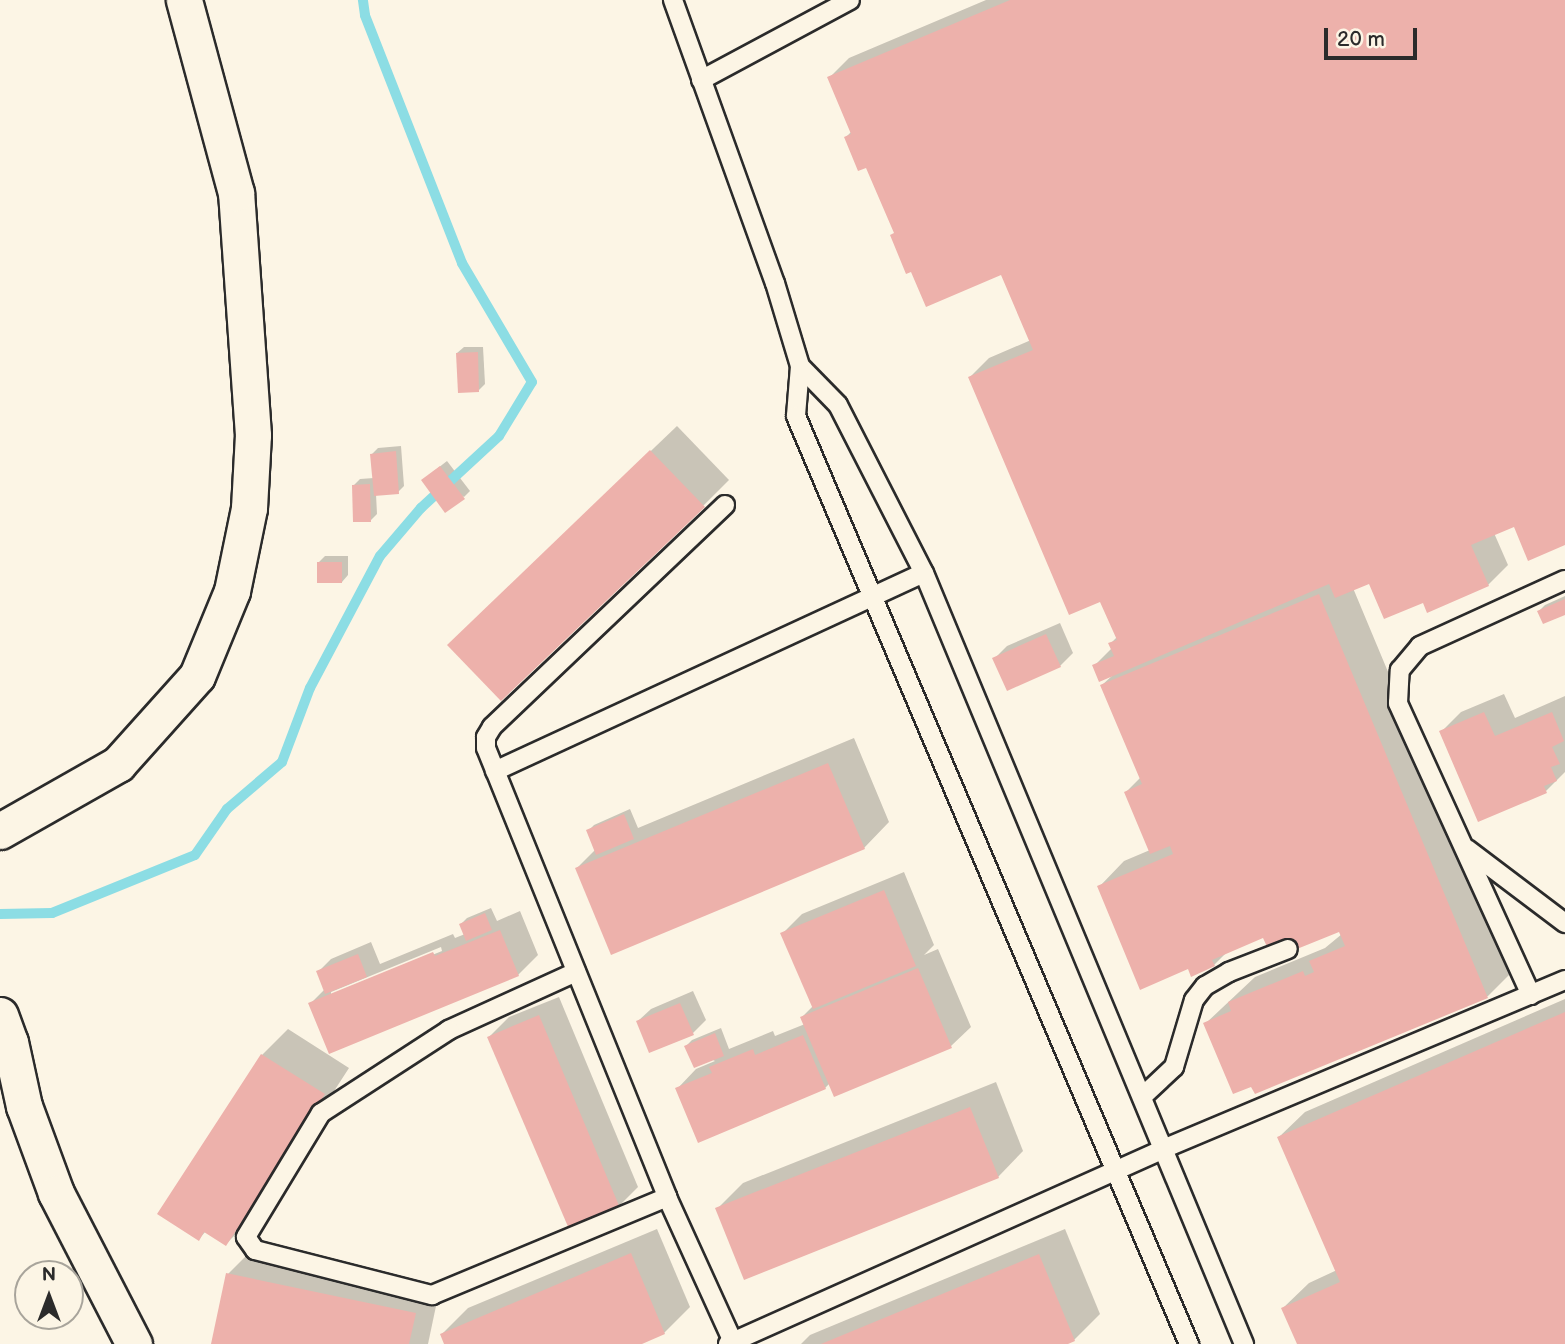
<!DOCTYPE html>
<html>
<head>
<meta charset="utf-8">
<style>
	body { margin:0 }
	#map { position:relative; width:1565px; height:1344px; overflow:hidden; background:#fcf5e5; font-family:"Balsamiq Sans",sans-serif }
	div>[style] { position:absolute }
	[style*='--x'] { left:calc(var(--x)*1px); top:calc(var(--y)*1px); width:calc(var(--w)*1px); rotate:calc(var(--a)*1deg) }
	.shadow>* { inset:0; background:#0003 }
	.stream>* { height:10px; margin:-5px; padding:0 5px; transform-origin:5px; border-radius:5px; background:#8cdde4 }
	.building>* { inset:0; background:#edb1ab }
	.roads { filter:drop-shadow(2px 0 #2b2b2b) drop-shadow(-2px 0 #2b2b2b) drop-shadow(0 2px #2b2b2b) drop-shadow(0 -2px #2b2b2b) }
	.lane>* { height:18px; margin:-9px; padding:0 9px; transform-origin:9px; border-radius:9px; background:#fcf5e5 }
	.street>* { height:35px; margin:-17.5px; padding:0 17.5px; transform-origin:17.5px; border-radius:17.5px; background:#fcf5e5 }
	span { translate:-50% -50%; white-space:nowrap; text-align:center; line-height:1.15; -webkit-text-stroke:5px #fcf5e5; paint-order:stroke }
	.north { position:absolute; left:14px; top:1260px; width:70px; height:70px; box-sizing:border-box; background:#fcf5e5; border:2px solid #a8a49b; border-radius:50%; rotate:0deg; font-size:19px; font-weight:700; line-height:28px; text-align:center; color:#2b2b2b }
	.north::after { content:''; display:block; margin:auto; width:24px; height:32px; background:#2b2b2b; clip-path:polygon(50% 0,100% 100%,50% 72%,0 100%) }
	.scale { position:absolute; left:1324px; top:28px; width:93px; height:32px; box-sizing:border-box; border:4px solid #2b2b2b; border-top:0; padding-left:9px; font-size:21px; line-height:24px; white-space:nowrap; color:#2b2b2b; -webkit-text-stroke:5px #fcf5e5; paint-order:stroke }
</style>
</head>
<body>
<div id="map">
	<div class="shadow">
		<i style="clip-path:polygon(986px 0,1565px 0,1565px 543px,1515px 525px,1494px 533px,1508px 565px,1488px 585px,1424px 601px,1369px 582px,1353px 588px,1513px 971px,1488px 996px,1256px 1092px,1205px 1024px,1255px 977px,1325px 948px,1342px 934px,1340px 929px,1264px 936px,1228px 951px,1214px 965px,1189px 967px,1099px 887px,1124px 861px,1150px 850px,1126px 792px,1141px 777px,1102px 685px,1113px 675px,1094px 666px,1112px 648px,1110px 644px,1117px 637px,1101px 600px,970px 377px,989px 358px,1031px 340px,1002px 273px,896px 232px,867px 165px,846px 137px,852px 131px,829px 78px,849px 58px)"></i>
		<i style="clip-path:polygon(464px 347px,483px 347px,485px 384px,479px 390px,457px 353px)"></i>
		<i style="clip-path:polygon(677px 426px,729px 480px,703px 506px,475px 619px)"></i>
		<i style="clip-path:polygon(401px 446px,404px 486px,398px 492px,376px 494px,377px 514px,371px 520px,354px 485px,360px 479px,374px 478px,372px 454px,378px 448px)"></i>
		<i style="clip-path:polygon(447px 461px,470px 491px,464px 497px,429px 475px)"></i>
		<i style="clip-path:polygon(325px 556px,348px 556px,348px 575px,342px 582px,319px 562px)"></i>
		<i style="clip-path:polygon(1565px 596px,1565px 613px,1539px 611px,1545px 605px)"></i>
		<i style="clip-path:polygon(1060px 623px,1073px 653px,1060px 666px,994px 659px,1007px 646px)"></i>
		<i style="clip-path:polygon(1504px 694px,1515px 718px,1565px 696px,1565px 772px,1546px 791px,1441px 732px,1461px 712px)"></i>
		<i style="clip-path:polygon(854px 738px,889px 822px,864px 848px,577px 868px,596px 849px,588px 831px,594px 825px,630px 809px,638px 828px)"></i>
		<i style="clip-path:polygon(904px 872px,934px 945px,924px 955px,938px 949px,971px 1027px,951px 1046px,830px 1083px,825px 1088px,677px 1089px,696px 1069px,715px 1061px,686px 1046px,692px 1040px,721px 1028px,729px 1049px,773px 1031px,775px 1036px,805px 1024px,802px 1017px,813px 1006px,782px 934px,802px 914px)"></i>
		<i style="clip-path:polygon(evenodd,491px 908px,497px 921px,520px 911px,538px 955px,518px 975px,330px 1052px,310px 1004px,325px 989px,318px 972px,331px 959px,371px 942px,380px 964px,453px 934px,455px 938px,465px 934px,461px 924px,467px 918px,491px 908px,441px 947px,442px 951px,331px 996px,331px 992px,441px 947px)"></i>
		<i style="clip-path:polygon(693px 991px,706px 1020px,693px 1033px,638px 1021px,651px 1009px)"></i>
		<i style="clip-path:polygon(559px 997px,638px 1187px,619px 1206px,489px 1037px,509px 1017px)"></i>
		<i style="clip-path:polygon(1565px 999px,1565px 1344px,1299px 1344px,1283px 1308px,1309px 1283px,1337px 1270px,1279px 1137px,1305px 1112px)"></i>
		<i style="clip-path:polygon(288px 1029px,349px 1068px,251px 1219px,226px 1244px,206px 1231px,199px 1239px,160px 1214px,262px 1055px)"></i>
		<i style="clip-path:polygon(996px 1082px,1023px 1151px,998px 1177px,717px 1209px,743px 1183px)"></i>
		<i style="clip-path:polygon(657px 1229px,690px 1307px,664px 1333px,638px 1344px,446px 1344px,442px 1334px,468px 1308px)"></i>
		<i style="clip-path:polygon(1065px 1229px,1100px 1314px,1074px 1340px,1064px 1344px,801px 1344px,810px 1335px)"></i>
		<i style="clip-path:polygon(254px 1248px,440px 1287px,428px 1344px,216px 1344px,228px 1274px)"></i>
	</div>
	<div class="stream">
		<i style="--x:0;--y:914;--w:52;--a:-1.1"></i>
		<i style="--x:52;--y:913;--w:154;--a:-22.1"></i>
		<i style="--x:195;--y:855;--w:56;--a:-55.2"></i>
		<i style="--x:227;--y:809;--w:72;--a:-40.5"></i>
		<i style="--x:282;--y:762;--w:79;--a:-69.3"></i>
		<i style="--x:310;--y:688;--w:149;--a:-62.1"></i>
		<i style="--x:380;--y:556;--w:63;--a:-49.5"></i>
		<i style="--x:421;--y:508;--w:106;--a:-42.7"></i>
		<i style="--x:499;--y:436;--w:63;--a:-58.6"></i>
		<i style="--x:532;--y:382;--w:138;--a:-120.5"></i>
		<i style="--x:462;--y:263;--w:266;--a:-111.4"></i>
		<i style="--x:365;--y:15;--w:15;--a:-98"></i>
	</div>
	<div class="building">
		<i style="clip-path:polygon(1010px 0,1565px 0,1565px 545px,1528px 561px,1514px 527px,1471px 545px,1489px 586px,1427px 613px,1423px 603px,1384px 619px,1369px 584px,1335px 598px,1329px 584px,1099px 682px,1092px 665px,1114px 656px,1108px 643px,1117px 640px,1100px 602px,1069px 615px,968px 377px,1033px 350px,1001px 275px,926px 307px,911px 272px,906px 274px,890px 235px,894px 233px,866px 168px,858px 171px,844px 137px,851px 134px,827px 77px)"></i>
		<i style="clip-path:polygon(478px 352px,479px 392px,458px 393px,456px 353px)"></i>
		<i style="clip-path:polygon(650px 450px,705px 507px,501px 701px,447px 645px)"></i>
		<i style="clip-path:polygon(396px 451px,399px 494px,374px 496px,370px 454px)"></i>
		<i style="clip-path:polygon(440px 466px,465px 499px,445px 513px,421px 480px)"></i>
		<i style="clip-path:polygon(370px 484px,371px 522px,353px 522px,352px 485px)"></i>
		<i style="clip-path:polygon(317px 562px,342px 562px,342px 583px,317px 583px)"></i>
		<i style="clip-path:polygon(1319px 594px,1488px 998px,1255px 1094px,1251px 1087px,1233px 1094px,1203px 1023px,1231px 1011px,1228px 1002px,1303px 971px,1305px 976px,1314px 972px,1309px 961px,1345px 946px,1339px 932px,1292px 951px,1269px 951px,1263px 938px,1212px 960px,1215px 966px,1191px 977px,1188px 969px,1140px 990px,1097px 886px,1173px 854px,1170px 846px,1150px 854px,1124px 792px,1142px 784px,1100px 685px)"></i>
		<i style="clip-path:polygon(1565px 599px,1565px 615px,1543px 624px,1537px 611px)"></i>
		<i style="clip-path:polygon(1046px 634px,1061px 667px,1007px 691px,992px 658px)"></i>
		<i style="clip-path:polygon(1484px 712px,1495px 736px,1552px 712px,1564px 741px,1552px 747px,1560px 764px,1551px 767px,1557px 781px,1544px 786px,1547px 793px,1478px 822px,1439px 731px)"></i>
		<i style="clip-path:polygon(828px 763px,865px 849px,611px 955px,575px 868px)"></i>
		<i style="clip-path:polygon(624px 814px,634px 839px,596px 855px,586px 830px)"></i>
		<i style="clip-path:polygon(884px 890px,916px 966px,813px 1009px,780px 933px)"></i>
		<i style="clip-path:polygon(485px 913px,492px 930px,466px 941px,459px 924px)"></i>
		<i style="clip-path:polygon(500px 930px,519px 976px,329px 1054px,308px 1003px,433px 952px,435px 956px)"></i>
		<i style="clip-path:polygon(358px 954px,367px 977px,325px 994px,316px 971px)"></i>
		<i style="clip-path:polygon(918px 968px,952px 1048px,834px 1097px,800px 1017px)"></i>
		<i style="clip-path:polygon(680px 1003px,694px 1035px,649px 1053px,636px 1021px)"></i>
		<i style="clip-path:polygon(1565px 1012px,1565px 1344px,1297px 1344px,1281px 1308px,1340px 1282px,1277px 1137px)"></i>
		<i style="clip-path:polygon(539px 1015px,620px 1208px,569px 1229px,487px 1037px)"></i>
		<i style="clip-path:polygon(715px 1033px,724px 1056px,694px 1068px,684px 1046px)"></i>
		<i style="clip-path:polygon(803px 1035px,826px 1089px,698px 1143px,675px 1088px,712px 1073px,709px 1067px,753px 1049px,755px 1055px)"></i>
		<i style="clip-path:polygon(261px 1054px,325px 1094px,226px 1246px,204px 1232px,199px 1241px,157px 1214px)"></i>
		<i style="clip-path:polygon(970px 1107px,999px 1178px,744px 1280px,715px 1208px)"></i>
		<i style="clip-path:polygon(631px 1253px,665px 1334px,642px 1344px,444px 1344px,440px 1334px)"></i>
		<i style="clip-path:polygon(1039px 1254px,1075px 1341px,1068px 1344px,821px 1344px)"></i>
		<i style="clip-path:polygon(226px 1273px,416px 1313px,409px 1344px,211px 1344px)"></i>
	</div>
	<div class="roads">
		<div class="lane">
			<i style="--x:673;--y:0;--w:301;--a:70.2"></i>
			<i style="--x:775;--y:283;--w:87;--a:73.2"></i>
			<i style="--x:800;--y:366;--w:50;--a:94.6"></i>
			<i style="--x:796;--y:416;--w:1008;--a:67.05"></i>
			<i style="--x:701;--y:80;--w:169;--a:-28.2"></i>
			<i style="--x:800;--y:366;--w:54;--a:45.7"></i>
			<i style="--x:838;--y:405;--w:189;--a:62.9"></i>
			<i style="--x:924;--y:573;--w:835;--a:67.46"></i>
			<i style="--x:725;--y:505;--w:322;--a:136.4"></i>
			<i style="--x:492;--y:727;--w:12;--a:121"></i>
			<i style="--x:486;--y:737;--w:11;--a:90"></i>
			<i style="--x:486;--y:748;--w:484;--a:68"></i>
			<i style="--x:667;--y:1197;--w:162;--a:65.5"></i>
			<i style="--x:495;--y:771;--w:472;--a:-24.8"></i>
			<i style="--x:1467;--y:849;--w:123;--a:37.1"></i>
			<i style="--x:576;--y:972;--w:140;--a:155.5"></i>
			<i style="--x:449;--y:1030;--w:153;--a:147"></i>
			<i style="--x:321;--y:1113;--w:145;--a:121.2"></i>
			<i style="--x:246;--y:1237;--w:16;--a:55"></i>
			<i style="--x:255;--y:1250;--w:183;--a:14.3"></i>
			<i style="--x:432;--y:1295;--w:255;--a:-22.6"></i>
			<i style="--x:1531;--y:995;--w:321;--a:-114.5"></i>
			<i style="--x:1398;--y:703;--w:33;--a:-87"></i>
			<i style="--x:1400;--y:670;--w:31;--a:-50"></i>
			<i style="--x:1420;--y:646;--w:159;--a:-24.5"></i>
			<i style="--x:1142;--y:1097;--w:44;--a:-43.2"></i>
			<i style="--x:1174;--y:1067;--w:70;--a:-73.4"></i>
			<i style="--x:1194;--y:1000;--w:18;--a:-52"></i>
			<i style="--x:1205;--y:986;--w:28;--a:-30"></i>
			<i style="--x:1229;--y:972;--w:63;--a:-21.3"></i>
			<i style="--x:728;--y:1344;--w:477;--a:-24.1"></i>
			<i style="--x:1163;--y:1149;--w:436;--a:-22.8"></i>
		</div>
		<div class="street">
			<i style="--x:0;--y:831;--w:136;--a:-29.6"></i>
			<i style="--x:118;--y:764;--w:118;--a:-48.1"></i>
			<i style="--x:197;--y:676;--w:92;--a:-67.6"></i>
			<i style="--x:232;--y:591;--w:85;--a:-78.4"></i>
			<i style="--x:249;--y:508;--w:73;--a:-86.9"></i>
			<i style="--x:253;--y:435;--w:243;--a:-94"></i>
			<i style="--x:236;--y:193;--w:200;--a:-105.1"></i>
			<i style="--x:0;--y:1015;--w:29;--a:70"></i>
			<i style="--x:10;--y:1042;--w:66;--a:77.7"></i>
			<i style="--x:24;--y:1106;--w:93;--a:69.8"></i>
			<i style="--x:56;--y:1193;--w:170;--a:62.7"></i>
		</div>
	</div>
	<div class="north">N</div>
	<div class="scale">20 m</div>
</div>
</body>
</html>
